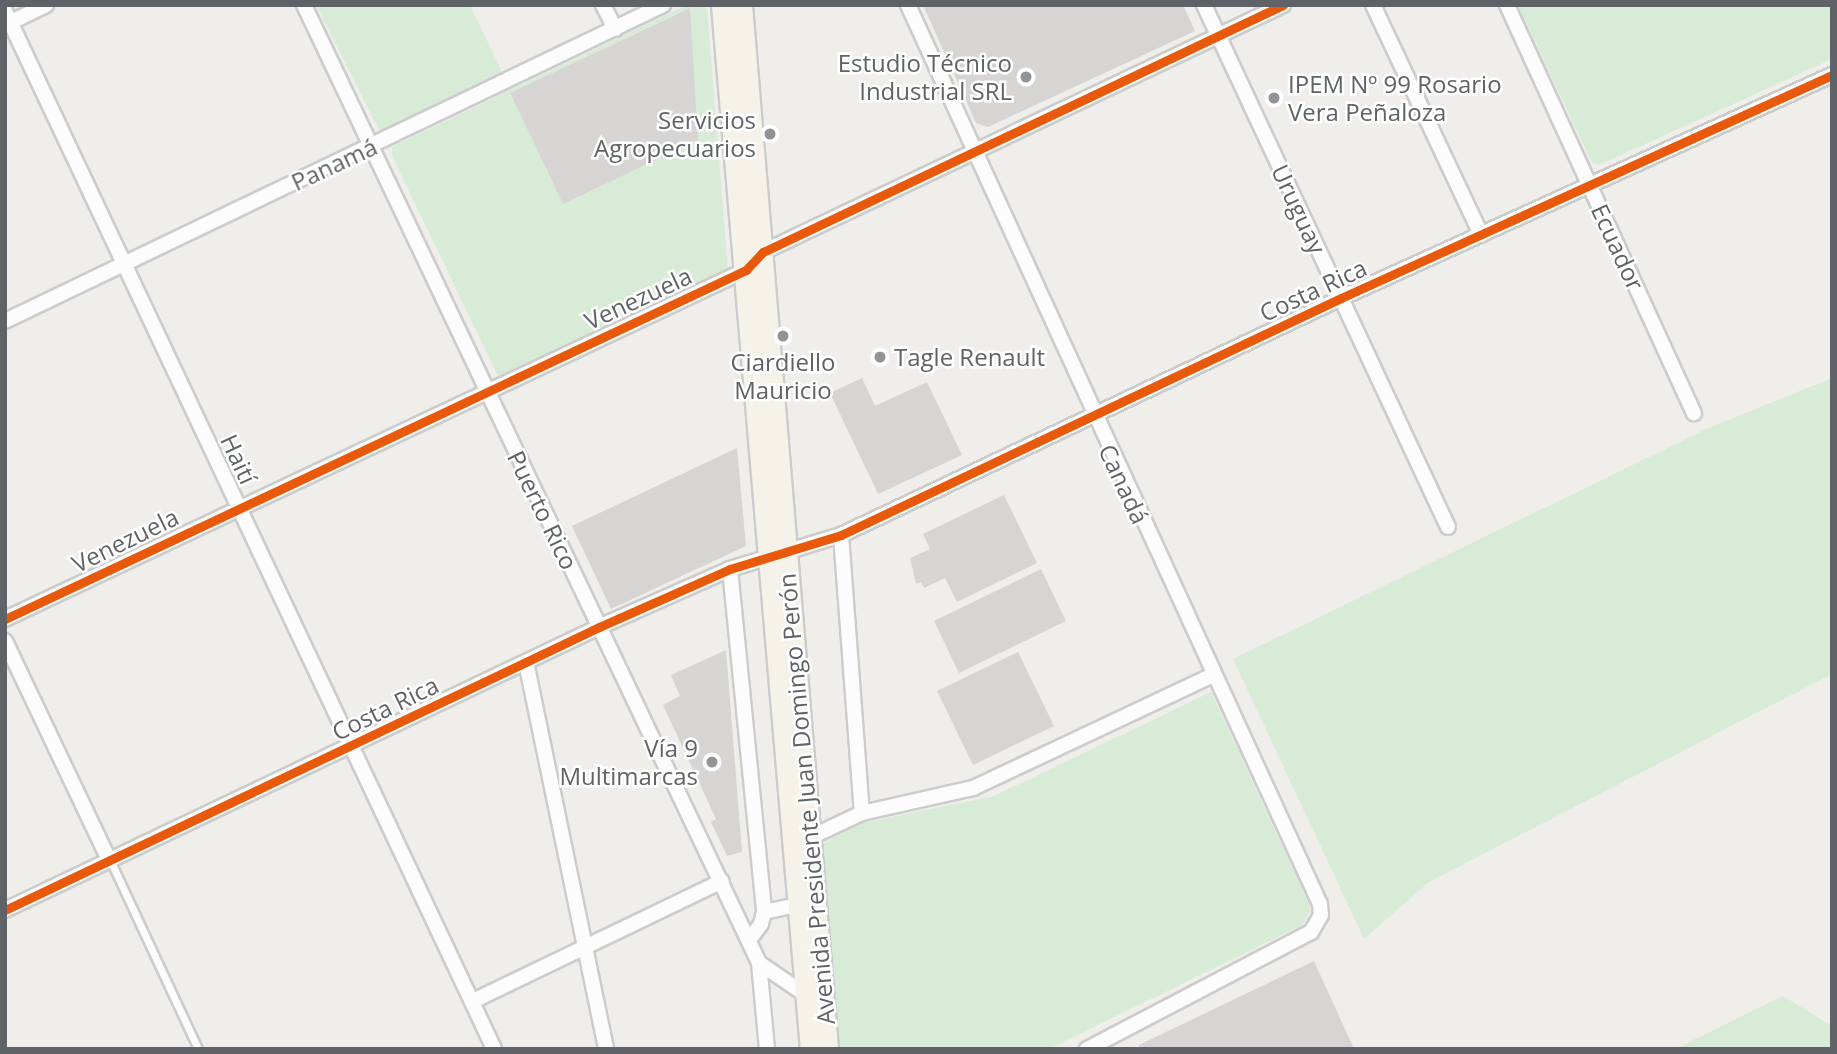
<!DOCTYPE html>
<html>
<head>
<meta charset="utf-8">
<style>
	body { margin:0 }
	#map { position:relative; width:1837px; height:1054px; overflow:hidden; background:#efeeea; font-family:"Open Sans",sans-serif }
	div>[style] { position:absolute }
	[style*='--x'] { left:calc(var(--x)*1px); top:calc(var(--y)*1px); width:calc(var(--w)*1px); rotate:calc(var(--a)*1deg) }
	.green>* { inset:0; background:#d8ebd6 }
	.building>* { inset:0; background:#d6d5d3 }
	.roads { filter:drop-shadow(2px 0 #cbcccc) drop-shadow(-2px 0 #cbcccc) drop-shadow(0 2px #cbcccc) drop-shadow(0 -2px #cbcccc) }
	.lane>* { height:7px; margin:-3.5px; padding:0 3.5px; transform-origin:3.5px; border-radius:3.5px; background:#fdfcfc }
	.street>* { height:14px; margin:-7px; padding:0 7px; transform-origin:7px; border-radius:7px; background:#fdfcfc }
	.primary>* { height:21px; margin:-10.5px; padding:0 10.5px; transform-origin:10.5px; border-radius:10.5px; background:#f4f2e9 }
	.cycleway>* { height:9px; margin:-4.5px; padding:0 4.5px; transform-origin:4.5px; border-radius:4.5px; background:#e8590c }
	.dots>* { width:19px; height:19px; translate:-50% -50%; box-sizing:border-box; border:4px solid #fff; border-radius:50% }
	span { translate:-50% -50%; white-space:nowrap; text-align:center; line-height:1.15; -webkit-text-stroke:5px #fff; paint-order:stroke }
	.poi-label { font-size:24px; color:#5f6368 }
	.right { translate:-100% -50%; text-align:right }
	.left { translate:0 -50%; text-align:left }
	.street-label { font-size:24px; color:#5f6368 }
	.frame { position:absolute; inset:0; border:7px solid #5f6368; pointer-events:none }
</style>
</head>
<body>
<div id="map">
	<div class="green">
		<i style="clip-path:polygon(316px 5px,470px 5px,503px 74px,380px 132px)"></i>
		<i style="clip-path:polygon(evenodd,687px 5px,707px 8px,728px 270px,498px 376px,392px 156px,392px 147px,687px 5px,689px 8px,698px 140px,563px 204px,510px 93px,689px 8px)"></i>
		<i style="clip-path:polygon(1518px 5px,1832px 5px,1832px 59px,1599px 165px,1592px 163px)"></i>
		<i style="clip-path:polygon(1832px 378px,1832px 674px,1429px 882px,1364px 939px,1233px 659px,1711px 427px)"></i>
		<i style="clip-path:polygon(1211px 692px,1309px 904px,1310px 911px,1302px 925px,1049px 1049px,836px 1049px,816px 847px,862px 823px,994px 796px)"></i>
		<i style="clip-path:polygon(1783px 996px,1832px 1026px,1832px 1049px,1675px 1049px)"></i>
	</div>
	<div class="building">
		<i style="clip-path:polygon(923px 5px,1183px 5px,1195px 31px,988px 127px,976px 123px)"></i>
		<i style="clip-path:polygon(690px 8px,698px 140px,563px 204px,510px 93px)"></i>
		<i style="clip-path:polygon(862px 378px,875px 406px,927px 382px,962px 455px,878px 494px,830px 393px)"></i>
		<i style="clip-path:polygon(737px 448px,746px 546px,611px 609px,572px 526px)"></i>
		<i style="clip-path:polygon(1004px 495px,1037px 563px,957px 602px,945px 578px,924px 588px,921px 582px,916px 584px,910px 558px,930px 549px,923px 534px)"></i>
		<i style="clip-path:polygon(1041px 569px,1066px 621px,959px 673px,934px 621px)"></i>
		<i style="clip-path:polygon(726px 650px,742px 852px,727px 856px,711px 822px,716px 819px,663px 705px,680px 696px,671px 675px)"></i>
		<i style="clip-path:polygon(1018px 652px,1054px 726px,973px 765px,937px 691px)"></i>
		<i style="clip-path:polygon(1314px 961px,1354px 1049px,1139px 1049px,1139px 1045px)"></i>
	</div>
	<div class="roads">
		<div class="lane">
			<i style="--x:110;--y:860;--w:208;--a:65"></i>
		</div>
		<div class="street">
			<i style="--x:304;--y:5;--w:1061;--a:64.59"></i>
			<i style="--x:759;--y:963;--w:57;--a:34.2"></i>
			<i style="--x:603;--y:5;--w:27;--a:63"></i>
			<i style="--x:908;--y:5;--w:989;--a:65.38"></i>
			<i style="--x:1320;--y:904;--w:11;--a:85"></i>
			<i style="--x:1321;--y:915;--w:20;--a:120"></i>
			<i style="--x:1311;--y:932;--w:253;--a:152.4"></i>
			<i style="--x:1204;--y:5;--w:576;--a:64.95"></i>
			<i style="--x:1373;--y:5;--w:254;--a:64.8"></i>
			<i style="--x:1507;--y:5;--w:449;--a:65.4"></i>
			<i style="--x:5;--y:11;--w:1147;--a:64.77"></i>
			<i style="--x:5;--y:25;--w:46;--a:-26"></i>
			<i style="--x:5;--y:321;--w:730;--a:-25.65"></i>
			<i style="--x:841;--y:535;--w:279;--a:85.7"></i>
			<i style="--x:730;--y:569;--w:345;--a:84.3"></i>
			<i style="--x:764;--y:912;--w:12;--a:104"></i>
			<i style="--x:761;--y:924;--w:20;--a:127"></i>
			<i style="--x:5;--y:619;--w:819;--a:-25.22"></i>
			<i style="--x:746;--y:270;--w:25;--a:-47"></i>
			<i style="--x:763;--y:252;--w:576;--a:-25.41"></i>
			<i style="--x:5;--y:641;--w:242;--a:64.6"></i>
			<i style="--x:526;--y:662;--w:395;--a:78.3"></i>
			<i style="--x:809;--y:838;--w:59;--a:-25.3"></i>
			<i style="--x:862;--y:813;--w:114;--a:-12.7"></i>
			<i style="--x:973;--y:788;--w:265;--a:-25.2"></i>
			<i style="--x:5;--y:910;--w:658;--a:-25.47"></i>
			<i style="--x:599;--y:627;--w:143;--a:-23.9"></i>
			<i style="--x:730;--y:569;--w:116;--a:-17"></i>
			<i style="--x:841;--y:535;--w:553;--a:-25.36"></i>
			<i style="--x:1341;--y:298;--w:539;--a:-24.43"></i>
			<i style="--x:764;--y:912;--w:35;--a:-12"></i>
			<i style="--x:759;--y:963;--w:86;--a:84.7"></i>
			<i style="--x:473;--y:1001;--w:276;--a:-25.7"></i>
		</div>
		<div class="primary">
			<i style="--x:722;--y:5;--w:1048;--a:85.13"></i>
			<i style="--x:741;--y:5;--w:1048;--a:85.29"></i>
		</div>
	</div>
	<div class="cycleway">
		<i style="--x:5;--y:619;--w:819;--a:-25.22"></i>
		<i style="--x:746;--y:270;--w:25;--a:-47"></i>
		<i style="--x:763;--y:252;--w:576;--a:-25.41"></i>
		<i style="--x:5;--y:910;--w:658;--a:-25.47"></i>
		<i style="--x:599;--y:627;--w:143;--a:-23.9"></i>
		<i style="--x:730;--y:569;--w:116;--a:-17"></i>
		<i style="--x:841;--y:535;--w:553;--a:-25.36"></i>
		<i style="--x:1341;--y:298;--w:539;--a:-24.43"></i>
	</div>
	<div class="dots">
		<i style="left:1026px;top:77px;background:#919496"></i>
		<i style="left:1274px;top:98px;background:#919496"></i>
		<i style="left:770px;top:134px;background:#919496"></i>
		<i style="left:783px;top:336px;background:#919496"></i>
		<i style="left:880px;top:357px;background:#919496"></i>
		<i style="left:712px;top:762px;background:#919496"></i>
	</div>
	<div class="poi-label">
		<span class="right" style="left:1012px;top:77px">Estudio Técnico<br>Industrial SRL</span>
		<span class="left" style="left:1288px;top:98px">IPEM Nº 99 Rosario<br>Vera Peñaloza</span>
		<span class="right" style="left:756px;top:134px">Servicios<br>Agropecuarios</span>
		<span class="left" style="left:894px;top:357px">Tagle Renault</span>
		<span style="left:783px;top:376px">Ciardiello<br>Mauricio</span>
		<span class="right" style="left:698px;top:762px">Vía 9<br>Multimarcas</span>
	</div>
	<div class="street-label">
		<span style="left:334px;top:164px;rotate:-25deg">Panamá</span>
		<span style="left:1299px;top:209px;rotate:65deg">Uruguay</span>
		<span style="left:1618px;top:247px;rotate:65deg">Ecuador</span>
		<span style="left:1313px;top:290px;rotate:-25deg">Costa Rica</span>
		<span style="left:638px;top:298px;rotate:-25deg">Venezuela</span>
		<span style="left:239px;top:459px;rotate:65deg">Haití</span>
		<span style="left:1124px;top:484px;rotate:65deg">Canadá</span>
		<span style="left:543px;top:510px;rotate:64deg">Puerto Rico</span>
		<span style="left:125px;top:540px;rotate:-26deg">Venezuela</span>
		<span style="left:385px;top:708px;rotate:-26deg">Costa Rica</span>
		<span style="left:806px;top:799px;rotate:-95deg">Avenida Presidente Juan Domingo Perón</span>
	</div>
	<div class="frame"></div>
</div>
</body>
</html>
